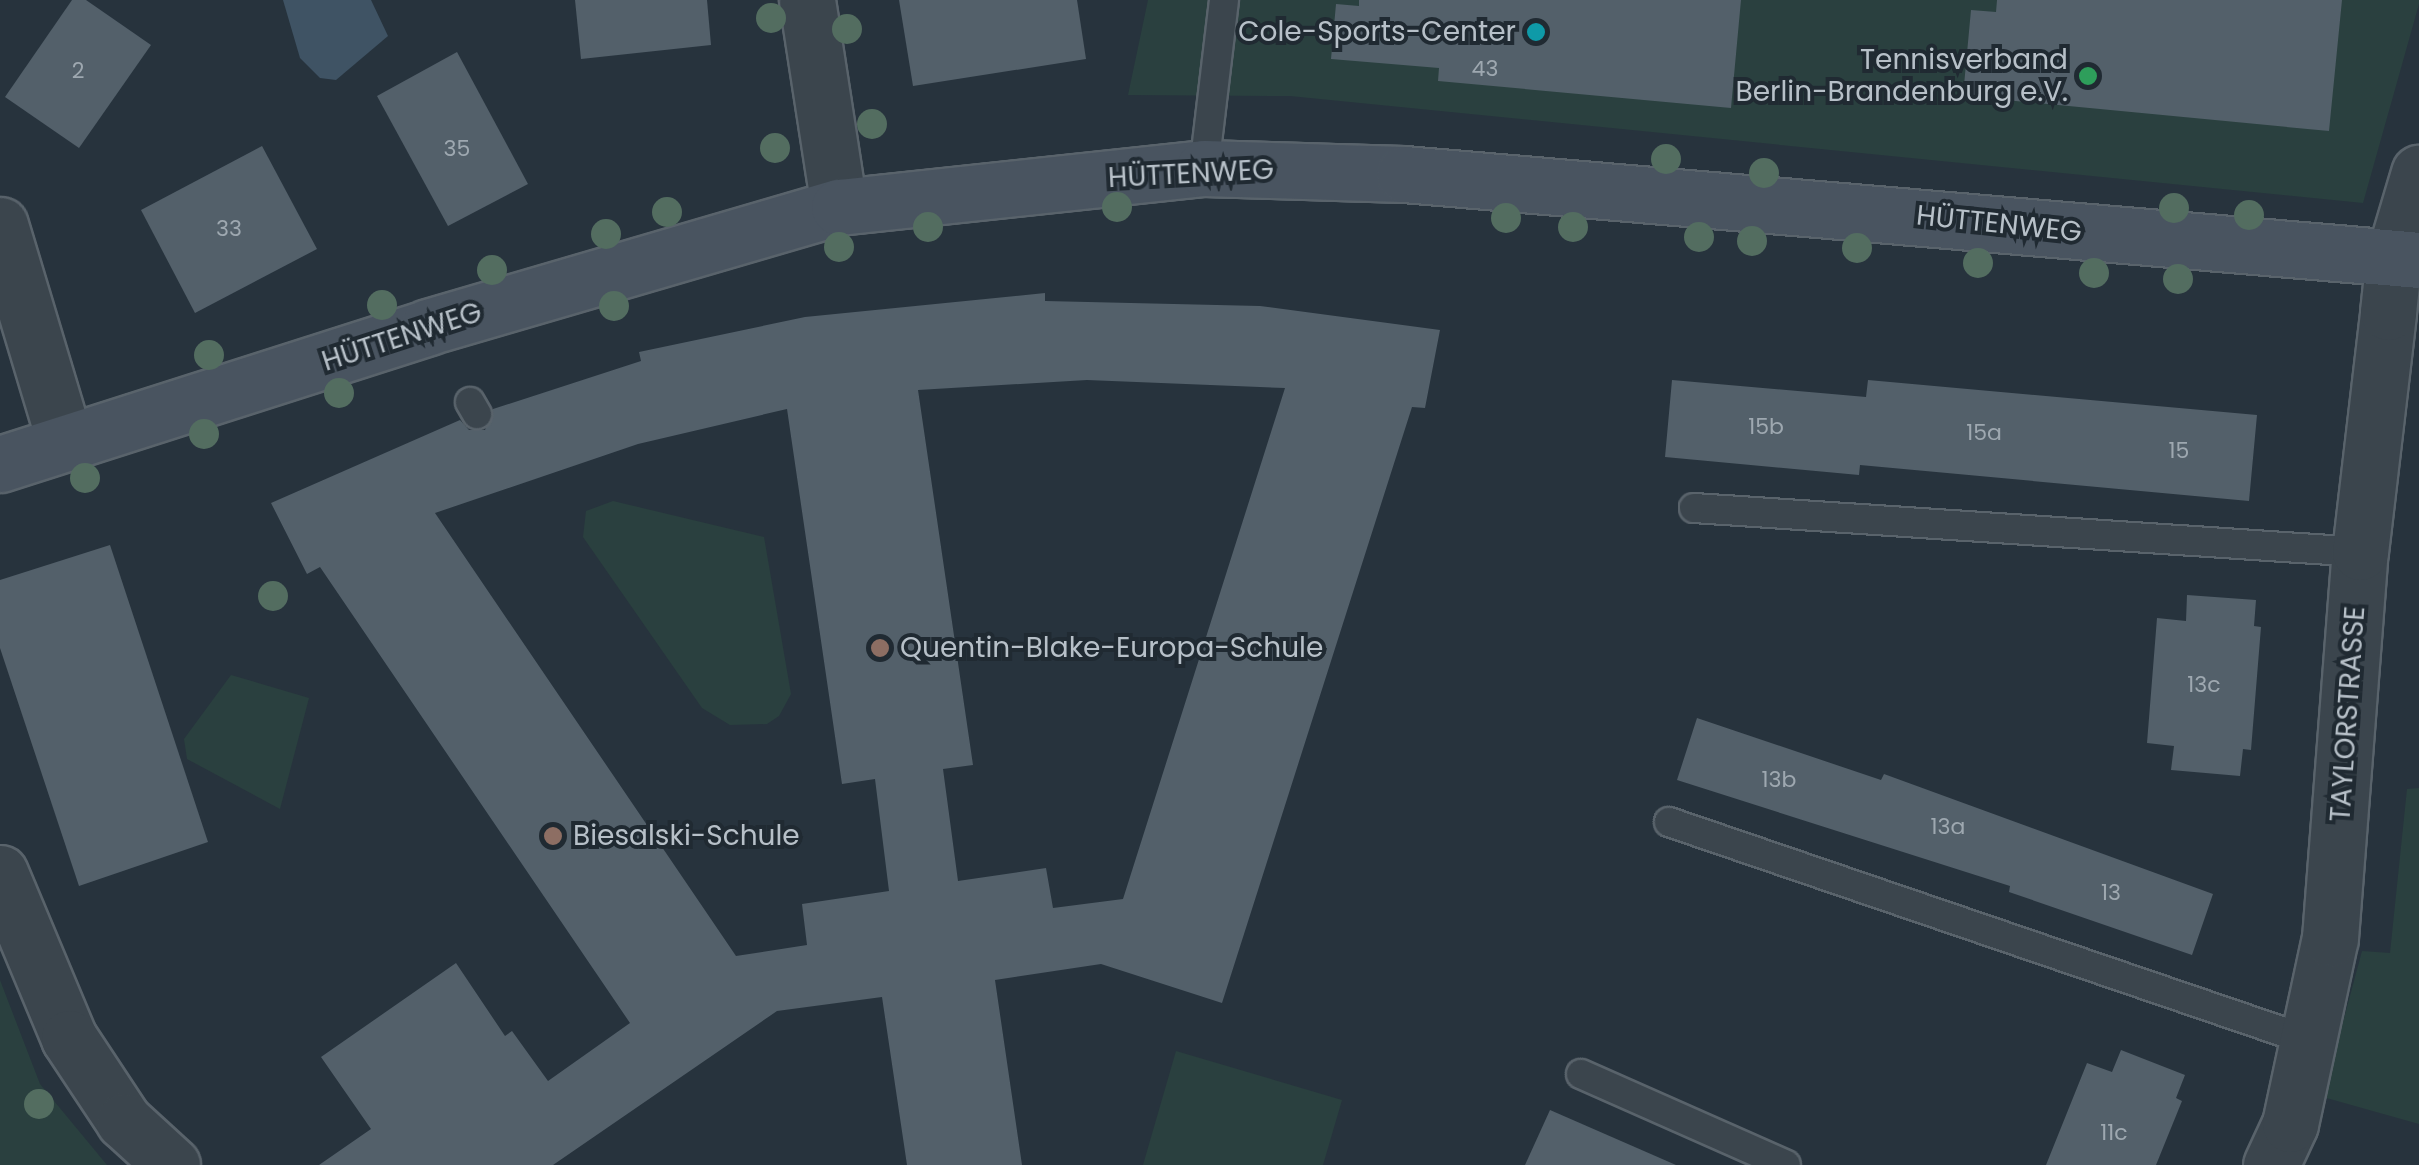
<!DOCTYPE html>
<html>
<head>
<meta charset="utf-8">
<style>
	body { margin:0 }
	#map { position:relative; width:2419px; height:1165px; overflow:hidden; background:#27333d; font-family:Poppins,sans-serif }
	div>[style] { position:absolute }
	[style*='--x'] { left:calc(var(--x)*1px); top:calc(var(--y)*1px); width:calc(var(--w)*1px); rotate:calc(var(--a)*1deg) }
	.green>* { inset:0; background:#2a403f }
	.water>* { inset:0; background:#3f5364 }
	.building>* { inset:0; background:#53606a }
	.roads { filter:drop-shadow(2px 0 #59636b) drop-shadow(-2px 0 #59636b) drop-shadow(0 2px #59636b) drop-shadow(0 -2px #59636b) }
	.service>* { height:28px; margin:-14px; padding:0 14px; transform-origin:14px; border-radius:14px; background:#3b454d }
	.minor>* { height:55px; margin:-27.5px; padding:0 27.5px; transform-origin:27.5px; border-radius:27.5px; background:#3b454d }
	.secondary>* { height:55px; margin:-27.5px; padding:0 27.5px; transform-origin:27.5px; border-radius:27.5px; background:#495460 }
	.trees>* { width:30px; height:30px; margin:-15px; border-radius:50%; background:#536d60 }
	.dots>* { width:28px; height:28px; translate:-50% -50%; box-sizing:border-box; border:5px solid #202a32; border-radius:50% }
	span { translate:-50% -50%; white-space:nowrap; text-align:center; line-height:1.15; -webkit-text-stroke:8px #202a32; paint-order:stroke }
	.number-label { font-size:22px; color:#9ea8b0 }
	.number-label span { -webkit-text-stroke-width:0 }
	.poi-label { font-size:28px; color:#b7c0c8 }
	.right { translate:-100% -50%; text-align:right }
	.left { translate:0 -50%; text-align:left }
	.street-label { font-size:28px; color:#b7c0c8 }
</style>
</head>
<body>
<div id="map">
	<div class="green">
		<i style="clip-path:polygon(1148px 0,2419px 0,2419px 4px,2363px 203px,1290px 96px,1128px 95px)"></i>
		<i style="clip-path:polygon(613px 501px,764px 537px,791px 694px,779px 716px,767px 724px,730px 725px,702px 708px,583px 537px,586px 511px)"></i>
		<i style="clip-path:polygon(231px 675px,309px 698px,280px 809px,187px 759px,184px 739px)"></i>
		<i style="clip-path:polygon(2419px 788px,2419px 1124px,2323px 1097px,2362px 951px,2390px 953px,2407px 789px)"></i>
		<i style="clip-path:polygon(0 980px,40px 1084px,107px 1165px,0 1165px)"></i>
		<i style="clip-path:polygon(1176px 1051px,1342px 1100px,1323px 1165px,1143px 1165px)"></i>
	</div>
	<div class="water">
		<i style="clip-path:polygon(283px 0,371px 0,388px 36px,336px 80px,320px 78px,300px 58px)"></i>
	</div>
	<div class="building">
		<i style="clip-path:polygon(72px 0,86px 0,151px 45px,79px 148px,5px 97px)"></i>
		<i style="clip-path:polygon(575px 0,707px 0,711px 45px,581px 59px)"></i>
		<i style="clip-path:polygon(899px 0,1077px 0,1086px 59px,913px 86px)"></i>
		<i style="clip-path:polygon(1359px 0,1741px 0,1731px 108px,1438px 81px,1439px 68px,1331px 59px,1336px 4px,1359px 6px)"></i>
		<i style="clip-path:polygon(1997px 0,2342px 0,2329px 131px,1963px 96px,1971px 10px,1996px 12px)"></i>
		<i style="clip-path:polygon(457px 52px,528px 184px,448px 226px,377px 96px)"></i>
		<i style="clip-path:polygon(262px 146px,317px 249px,195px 313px,141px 210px)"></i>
		<i style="clip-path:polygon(evenodd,1045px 293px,1045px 301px,1260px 306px,1440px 330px,1425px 408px,1412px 407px,1222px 1003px,1101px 964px,995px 980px,1022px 1165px,907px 1165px,882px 997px,777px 1011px,553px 1165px,319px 1165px,371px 1129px,321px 1057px,456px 963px,505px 1036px,512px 1031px,548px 1081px,630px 1023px,320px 567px,307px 574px,271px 503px,460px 420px,469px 430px,485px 430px,493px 409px,641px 361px,639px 352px,805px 317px,1045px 293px,1087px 380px,1285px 388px,1123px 899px,1053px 908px,1046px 868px,958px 881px,943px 769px,973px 765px,918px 390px,1087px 380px,1045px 293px,787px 409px,842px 784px,875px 779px,889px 891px,802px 904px,807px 945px,736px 956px,435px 513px,638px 444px,787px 409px)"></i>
		<i style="clip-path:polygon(1672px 380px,1866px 397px,1868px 380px,2257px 415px,2249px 501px,1860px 465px,1859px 475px,1665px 457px)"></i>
		<i style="clip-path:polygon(110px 545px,208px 842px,79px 886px,0 648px,0 580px)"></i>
		<i style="clip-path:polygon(2187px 595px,2256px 600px,2254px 626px,2261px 627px,2251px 750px,2243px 749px,2240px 776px,2171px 770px,2174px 746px,2147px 743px,2157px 618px,2186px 621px)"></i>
		<i style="clip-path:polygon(1697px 718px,1881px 780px,1884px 774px,2213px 894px,2192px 955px,2009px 892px,2010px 886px,1677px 780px)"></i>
		<i style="clip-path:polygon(2121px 1050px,2185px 1075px,2176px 1098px,2182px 1101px,2156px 1165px,2046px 1165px,2087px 1063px,2112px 1072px)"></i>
		<i style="clip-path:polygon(1550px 1110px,1676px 1165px,1525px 1165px)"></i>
	</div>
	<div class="roads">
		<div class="service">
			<i style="--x:1204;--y:168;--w:169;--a:-83.2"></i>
			<i style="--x:470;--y:402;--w:14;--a:60"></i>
			<i style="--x:1694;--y:508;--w:667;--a:3.78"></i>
			<i style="--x:1669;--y:822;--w:677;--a:18.86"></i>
			<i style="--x:1581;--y:1074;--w:224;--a:23.9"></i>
		</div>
		<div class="minor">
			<i style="--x:807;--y:0;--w:209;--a:81.2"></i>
			<i style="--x:0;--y:225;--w:227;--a:73.3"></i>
			<i style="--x:0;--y:873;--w:179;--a:67.3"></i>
			<i style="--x:69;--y:1038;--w:100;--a:56.5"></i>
			<i style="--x:124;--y:1121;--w:65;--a:42.5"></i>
			<i style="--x:2271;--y:1165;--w:45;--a:-65.1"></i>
			<i style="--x:2290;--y:1124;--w:190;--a:-77.9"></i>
			<i style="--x:2330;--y:938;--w:387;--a:-85.6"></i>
			<i style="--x:2360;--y:552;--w:242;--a:-83.3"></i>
			<i style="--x:2388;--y:312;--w:55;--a:-83.8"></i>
			<i style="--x:2394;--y:257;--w:88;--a:-73.4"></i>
		</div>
		<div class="secondary">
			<i style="--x:0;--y:464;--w:449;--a:-17.7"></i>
			<i style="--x:428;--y:327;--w:428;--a:-16.3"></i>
			<i style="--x:839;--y:207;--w:367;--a:-6.1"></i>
			<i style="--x:1204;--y:168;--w:200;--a:1.7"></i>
			<i style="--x:1404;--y:174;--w:1019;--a:4.84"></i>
		</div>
	</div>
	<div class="trees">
		<i style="left:771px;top:18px"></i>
		<i style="left:847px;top:29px"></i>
		<i style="left:872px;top:124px"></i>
		<i style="left:775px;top:148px"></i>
		<i style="left:1666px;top:159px"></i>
		<i style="left:1764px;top:173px"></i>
		<i style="left:1117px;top:207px"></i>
		<i style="left:2174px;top:208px"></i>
		<i style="left:667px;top:212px"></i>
		<i style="left:2249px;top:215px"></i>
		<i style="left:1506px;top:218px"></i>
		<i style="left:928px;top:227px"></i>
		<i style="left:1573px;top:227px"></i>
		<i style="left:606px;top:234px"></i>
		<i style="left:1699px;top:237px"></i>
		<i style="left:1752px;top:241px"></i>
		<i style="left:839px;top:247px"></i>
		<i style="left:1857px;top:248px"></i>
		<i style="left:1978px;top:263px"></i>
		<i style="left:492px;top:270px"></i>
		<i style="left:2094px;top:273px"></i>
		<i style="left:2178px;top:279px"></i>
		<i style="left:382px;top:305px"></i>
		<i style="left:614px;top:306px"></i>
		<i style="left:209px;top:355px"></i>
		<i style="left:339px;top:393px"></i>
		<i style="left:204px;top:434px"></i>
		<i style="left:85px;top:478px"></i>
		<i style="left:273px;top:596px"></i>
		<i style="left:39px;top:1104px"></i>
	</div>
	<div class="dots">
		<i style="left:1536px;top:32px;background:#0f9aa8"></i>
		<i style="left:2088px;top:76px;background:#2e9e5b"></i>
		<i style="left:880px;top:648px;background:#8d6e63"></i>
		<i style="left:553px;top:836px;background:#8d6e63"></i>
	</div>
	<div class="number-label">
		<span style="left:1485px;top:69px">43</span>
		<span style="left:78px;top:71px">2</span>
		<span style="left:457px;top:149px">35</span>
		<span style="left:229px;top:229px">33</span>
		<span style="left:1766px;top:427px">15b</span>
		<span style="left:1984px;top:433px">15a</span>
		<span style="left:2179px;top:451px">15</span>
		<span style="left:2204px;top:685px">13c</span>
		<span style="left:1779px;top:780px">13b</span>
		<span style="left:1948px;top:827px">13a</span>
		<span style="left:2111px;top:893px">13</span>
		<span style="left:2114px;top:1133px">11c</span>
	</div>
	<div class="poi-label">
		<span class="right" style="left:1516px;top:32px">Cole-Sports-Center</span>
		<span class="right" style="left:2068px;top:76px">Tennisverband<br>Berlin-Brandenburg e.V.</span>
		<span class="left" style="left:900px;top:648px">Quentin-Blake-Europa-Schule</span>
		<span class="left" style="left:573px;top:836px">Biesalski-Schule</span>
	</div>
	<div class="street-label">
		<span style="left:1191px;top:174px;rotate:-3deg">HÜTTENWEG</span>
		<span style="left:1999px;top:224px;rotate:6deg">HÜTTENWEG</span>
		<span style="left:402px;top:337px;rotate:-18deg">HÜTTENWEG</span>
		<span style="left:2348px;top:714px;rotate:-86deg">TAYLORSTRASSE</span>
	</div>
</div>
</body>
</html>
